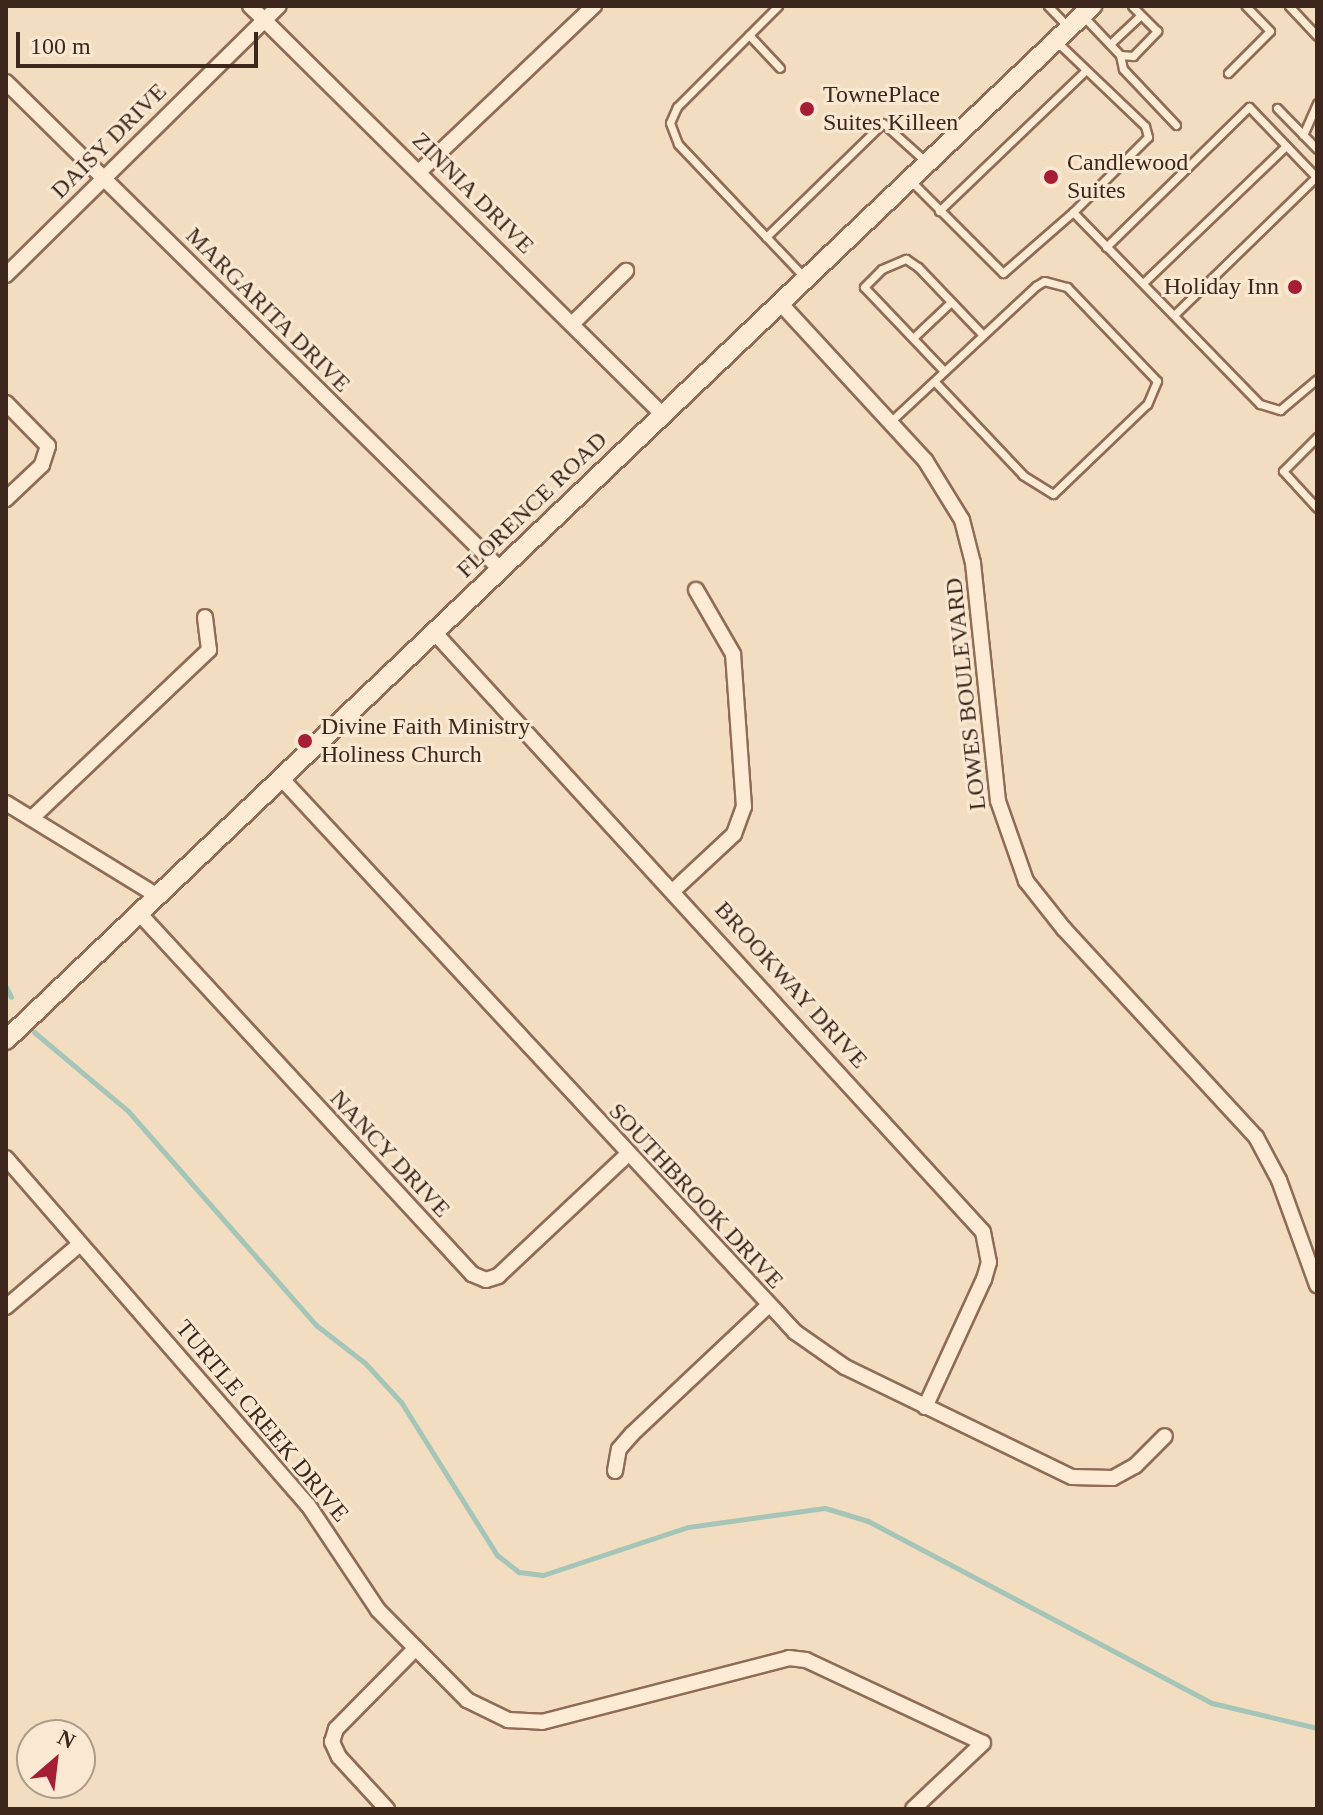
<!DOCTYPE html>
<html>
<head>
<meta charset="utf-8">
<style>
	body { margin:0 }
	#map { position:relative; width:1323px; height:1815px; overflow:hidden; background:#f3ddc1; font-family:Georgia,serif }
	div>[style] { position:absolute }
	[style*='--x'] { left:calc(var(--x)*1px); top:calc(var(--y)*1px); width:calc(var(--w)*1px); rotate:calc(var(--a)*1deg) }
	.stream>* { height:5px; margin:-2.5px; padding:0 2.5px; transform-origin:2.5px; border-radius:2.5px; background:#a4c5b7 }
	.roads { filter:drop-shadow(2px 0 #906c56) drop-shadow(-2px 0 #906c56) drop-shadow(0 2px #906c56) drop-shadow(0 -2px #906c56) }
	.service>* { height:7px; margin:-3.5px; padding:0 3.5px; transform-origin:3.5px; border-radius:3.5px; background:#fdebd6 }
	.minor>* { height:14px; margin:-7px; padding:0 7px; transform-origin:7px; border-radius:7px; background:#fdebd6 }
	.tertiary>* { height:18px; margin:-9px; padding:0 9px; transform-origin:9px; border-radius:9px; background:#fdebd6 }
	.dots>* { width:22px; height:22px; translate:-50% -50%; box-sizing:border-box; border:4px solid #fae8d2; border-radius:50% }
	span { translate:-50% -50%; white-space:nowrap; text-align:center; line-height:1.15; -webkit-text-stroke:6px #fae8d2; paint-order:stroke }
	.poi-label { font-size:24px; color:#3d271c }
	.left { translate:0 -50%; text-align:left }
	.right { translate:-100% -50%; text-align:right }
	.street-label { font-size:24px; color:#3d271c }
	.frame { position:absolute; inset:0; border:8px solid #3d271c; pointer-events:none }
	.north { position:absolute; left:16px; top:1719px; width:80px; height:80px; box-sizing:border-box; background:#fae8d2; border:2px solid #ae9b89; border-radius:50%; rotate:28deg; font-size:22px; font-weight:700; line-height:32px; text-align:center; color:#3d271c }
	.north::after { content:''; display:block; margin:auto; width:28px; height:36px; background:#a61e33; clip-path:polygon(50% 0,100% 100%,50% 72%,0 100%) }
	.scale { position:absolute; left:16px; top:32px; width:242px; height:36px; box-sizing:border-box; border:4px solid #3d271c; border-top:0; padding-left:10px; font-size:24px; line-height:28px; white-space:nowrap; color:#3d271c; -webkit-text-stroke:6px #fae8d2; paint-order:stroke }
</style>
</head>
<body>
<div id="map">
	<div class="stream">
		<i style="--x:6;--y:987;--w:11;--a:63"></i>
		<i style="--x:34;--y:1032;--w:123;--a:40"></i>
		<i style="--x:128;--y:1111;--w:285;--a:48.7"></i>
		<i style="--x:316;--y:1325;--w:62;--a:37.8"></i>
		<i style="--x:365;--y:1363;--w:53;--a:47.3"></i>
		<i style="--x:401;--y:1402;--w:181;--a:57.9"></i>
		<i style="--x:497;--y:1555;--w:28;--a:38"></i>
		<i style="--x:519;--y:1572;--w:24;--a:7"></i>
		<i style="--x:543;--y:1575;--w:153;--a:-18.3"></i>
		<i style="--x:688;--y:1527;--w:138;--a:-7.9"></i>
		<i style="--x:825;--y:1508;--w:45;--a:16.8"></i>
		<i style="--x:868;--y:1521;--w:389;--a:27.9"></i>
		<i style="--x:1212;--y:1703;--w:108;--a:13.4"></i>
	</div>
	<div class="roads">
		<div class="service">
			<i style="--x:778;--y:6;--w:143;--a:135"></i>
			<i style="--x:677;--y:107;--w:17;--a:114"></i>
			<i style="--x:670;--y:123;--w:22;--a:69"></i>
			<i style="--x:678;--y:144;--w:185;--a:46.5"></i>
			<i style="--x:1048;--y:6;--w:30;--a:46"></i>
			<i style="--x:1289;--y:6;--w:41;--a:47"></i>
			<i style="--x:1083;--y:16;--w:54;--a:46.5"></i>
			<i style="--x:1120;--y:55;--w:14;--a:78"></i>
			<i style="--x:1123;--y:69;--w:77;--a:46.6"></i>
			<i style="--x:749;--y:35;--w:45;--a:46.8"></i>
			<i style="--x:1110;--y:44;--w:42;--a:-43.1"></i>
			<i style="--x:1120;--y:55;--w:13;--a:4"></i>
			<i style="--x:1133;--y:56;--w:35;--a:-46"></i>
			<i style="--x:1157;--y:31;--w:35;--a:-135"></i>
			<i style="--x:1228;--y:73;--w:59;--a:-45"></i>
			<i style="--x:1270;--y:31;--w:35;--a:-134"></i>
			<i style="--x:1277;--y:108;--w:57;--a:45.7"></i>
			<i style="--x:1303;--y:135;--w:35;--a:-66"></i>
			<i style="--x:911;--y:181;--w:130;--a:45"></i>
			<i style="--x:1003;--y:273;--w:93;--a:-41.1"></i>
			<i style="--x:1073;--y:212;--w:106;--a:-45"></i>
			<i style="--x:1148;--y:137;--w:11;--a:-105"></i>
			<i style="--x:1145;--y:126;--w:123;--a:-136.3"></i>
			<i style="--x:939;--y:211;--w:202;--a:-43.8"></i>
			<i style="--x:1073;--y:212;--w:268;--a:45.8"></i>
			<i style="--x:1260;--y:404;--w:21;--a:17"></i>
			<i style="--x:1280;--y:410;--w:48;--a:-40"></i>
			<i style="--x:766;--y:237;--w:163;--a:-44.3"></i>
			<i style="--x:883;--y:123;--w:57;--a:42.1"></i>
			<i style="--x:1106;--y:247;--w:200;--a:-44.4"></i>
			<i style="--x:1249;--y:107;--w:98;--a:46.2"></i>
			<i style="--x:1143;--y:283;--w:198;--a:-43.8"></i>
			<i style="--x:1174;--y:315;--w:198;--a:-44.2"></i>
			<i style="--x:914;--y:337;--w:51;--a:-43.4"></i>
			<i style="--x:944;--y:371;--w:116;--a:-133.6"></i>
			<i style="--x:864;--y:287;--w:25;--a:-45"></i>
			<i style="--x:882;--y:269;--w:26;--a:-23"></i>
			<i style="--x:906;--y:259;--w:14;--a:34"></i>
			<i style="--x:918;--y:267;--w:94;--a:46.3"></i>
			<i style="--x:890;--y:422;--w:200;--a:-43"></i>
			<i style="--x:1036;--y:286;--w:9;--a:-32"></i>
			<i style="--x:1044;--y:281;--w:24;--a:15"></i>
			<i style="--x:1067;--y:287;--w:130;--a:46.2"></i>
			<i style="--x:1157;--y:381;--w:25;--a:113"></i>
			<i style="--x:1147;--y:404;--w:130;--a:136.2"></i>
			<i style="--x:1053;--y:494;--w:36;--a:-148"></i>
			<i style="--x:1023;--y:475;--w:129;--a:-133.4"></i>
			<i style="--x:1317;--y:437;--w:48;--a:135"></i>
			<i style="--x:1283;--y:471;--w:50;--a:47.4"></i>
		</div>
		<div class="minor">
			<i style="--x:250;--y:6;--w:580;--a:44.72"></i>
			<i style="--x:6;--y:82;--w:694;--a:44.59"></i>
			<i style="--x:420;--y:171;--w:240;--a:-43.5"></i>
			<i style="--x:6;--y:275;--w:383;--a:-44.6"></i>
			<i style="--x:780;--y:303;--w:214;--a:47.3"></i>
			<i style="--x:925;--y:460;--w:70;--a:58.3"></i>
			<i style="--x:962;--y:520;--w:44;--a:75.7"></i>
			<i style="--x:973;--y:563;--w:239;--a:84"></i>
			<i style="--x:998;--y:801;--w:85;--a:70.7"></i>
			<i style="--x:1026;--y:881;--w:61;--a:51.6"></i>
			<i style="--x:1064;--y:929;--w:283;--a:47.3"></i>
			<i style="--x:1256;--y:1137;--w:49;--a:61.9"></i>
			<i style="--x:1279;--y:1180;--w:112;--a:70.1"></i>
			<i style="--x:572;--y:324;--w:76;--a:-44.5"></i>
			<i style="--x:6;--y:403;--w:60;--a:45.7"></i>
			<i style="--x:48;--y:446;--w:20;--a:108"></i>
			<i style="--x:42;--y:465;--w:50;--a:136.6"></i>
			<i style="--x:434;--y:632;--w:813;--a:47.54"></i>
			<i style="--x:983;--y:1232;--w:31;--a:79"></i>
			<i style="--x:989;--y:1262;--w:18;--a:106"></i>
			<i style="--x:984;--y:1279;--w:141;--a:114.7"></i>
			<i style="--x:281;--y:778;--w:756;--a:47.14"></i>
			<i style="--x:795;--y:1332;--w:61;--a:35"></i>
			<i style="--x:845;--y:1367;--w:252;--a:25.9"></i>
			<i style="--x:1072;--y:1477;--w:41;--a:1.4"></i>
			<i style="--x:1113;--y:1478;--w:25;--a:-29"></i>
			<i style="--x:1135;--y:1466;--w:42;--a:-45"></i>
			<i style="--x:6;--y:803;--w:176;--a:31.5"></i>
			<i style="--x:32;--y:818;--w:244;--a:-43.5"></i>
			<i style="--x:209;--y:650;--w:33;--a:-97"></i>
			<i style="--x:674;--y:890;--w:82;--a:-43"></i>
			<i style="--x:734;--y:834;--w:29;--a:-70"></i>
			<i style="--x:744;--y:807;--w:153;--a:-94.1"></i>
			<i style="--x:733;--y:654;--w:74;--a:-120"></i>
			<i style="--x:138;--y:912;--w:493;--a:47.3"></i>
			<i style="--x:472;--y:1274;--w:15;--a:23"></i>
			<i style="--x:486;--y:1280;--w:13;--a:-18"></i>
			<i style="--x:498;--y:1276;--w:177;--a:-43.2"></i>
			<i style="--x:6;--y:1158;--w:460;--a:49"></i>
			<i style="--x:308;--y:1505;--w:126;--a:56.3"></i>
			<i style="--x:378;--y:1610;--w:127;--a:45.3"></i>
			<i style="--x:467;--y:1700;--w:46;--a:26"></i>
			<i style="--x:508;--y:1720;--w:34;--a:3"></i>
			<i style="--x:542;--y:1722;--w:255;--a:-14.5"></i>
			<i style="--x:789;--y:1658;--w:17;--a:7"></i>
			<i style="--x:806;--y:1660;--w:195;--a:25.1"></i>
			<i style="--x:983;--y:1743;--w:96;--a:136.7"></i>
			<i style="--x:6;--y:1307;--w:97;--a:-40.4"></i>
			<i style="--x:615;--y:1471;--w:22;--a:-80"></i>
			<i style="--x:619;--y:1449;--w:20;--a:-49"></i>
			<i style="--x:632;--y:1434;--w:187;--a:-43.3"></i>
			<i style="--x:387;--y:1809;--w:71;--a:-132.7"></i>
			<i style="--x:339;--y:1757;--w:17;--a:-115"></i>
			<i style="--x:332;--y:1742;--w:14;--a:-73"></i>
			<i style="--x:336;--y:1729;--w:112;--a:-45.4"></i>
		</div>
		<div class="tertiary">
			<i style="--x:6;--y:1040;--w:1500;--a:-43.59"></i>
		</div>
	</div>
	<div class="dots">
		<i style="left:807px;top:109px;background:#a61e33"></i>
		<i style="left:1051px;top:177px;background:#a61e33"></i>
		<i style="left:1295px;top:287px;background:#a61e33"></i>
		<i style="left:305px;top:741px;background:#a61e33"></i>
	</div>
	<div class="poi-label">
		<span class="left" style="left:823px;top:109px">TownePlace<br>Suites Killeen</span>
		<span class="left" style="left:1067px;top:177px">Candlewood<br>Suites</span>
		<span class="right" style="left:1279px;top:287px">Holiday Inn</span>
		<span class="left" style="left:321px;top:741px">Divine Faith Ministry<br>Holiness Church</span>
	</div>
	<div class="street-label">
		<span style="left:109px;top:141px;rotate:-45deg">DAISY DRIVE</span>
		<span style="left:473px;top:193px;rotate:45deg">ZINNIA DRIVE</span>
		<span style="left:268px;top:310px;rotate:45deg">MARGARITA DRIVE</span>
		<span style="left:532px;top:505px;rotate:-44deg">FLORENCE ROAD</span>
		<span style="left:966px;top:694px;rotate:-96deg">LOWES BOULEVARD</span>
		<span style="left:791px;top:985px;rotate:48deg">BROOKWAY DRIVE</span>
		<span style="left:390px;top:1154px;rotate:47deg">NANCY DRIVE</span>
		<span style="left:696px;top:1196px;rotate:47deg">SOUTHBROOK DRIVE</span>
		<span style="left:262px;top:1421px;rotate:50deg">TURTLE CREEK DRIVE</span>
	</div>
	<div class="frame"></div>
	<div class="north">N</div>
	<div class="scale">100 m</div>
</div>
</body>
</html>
